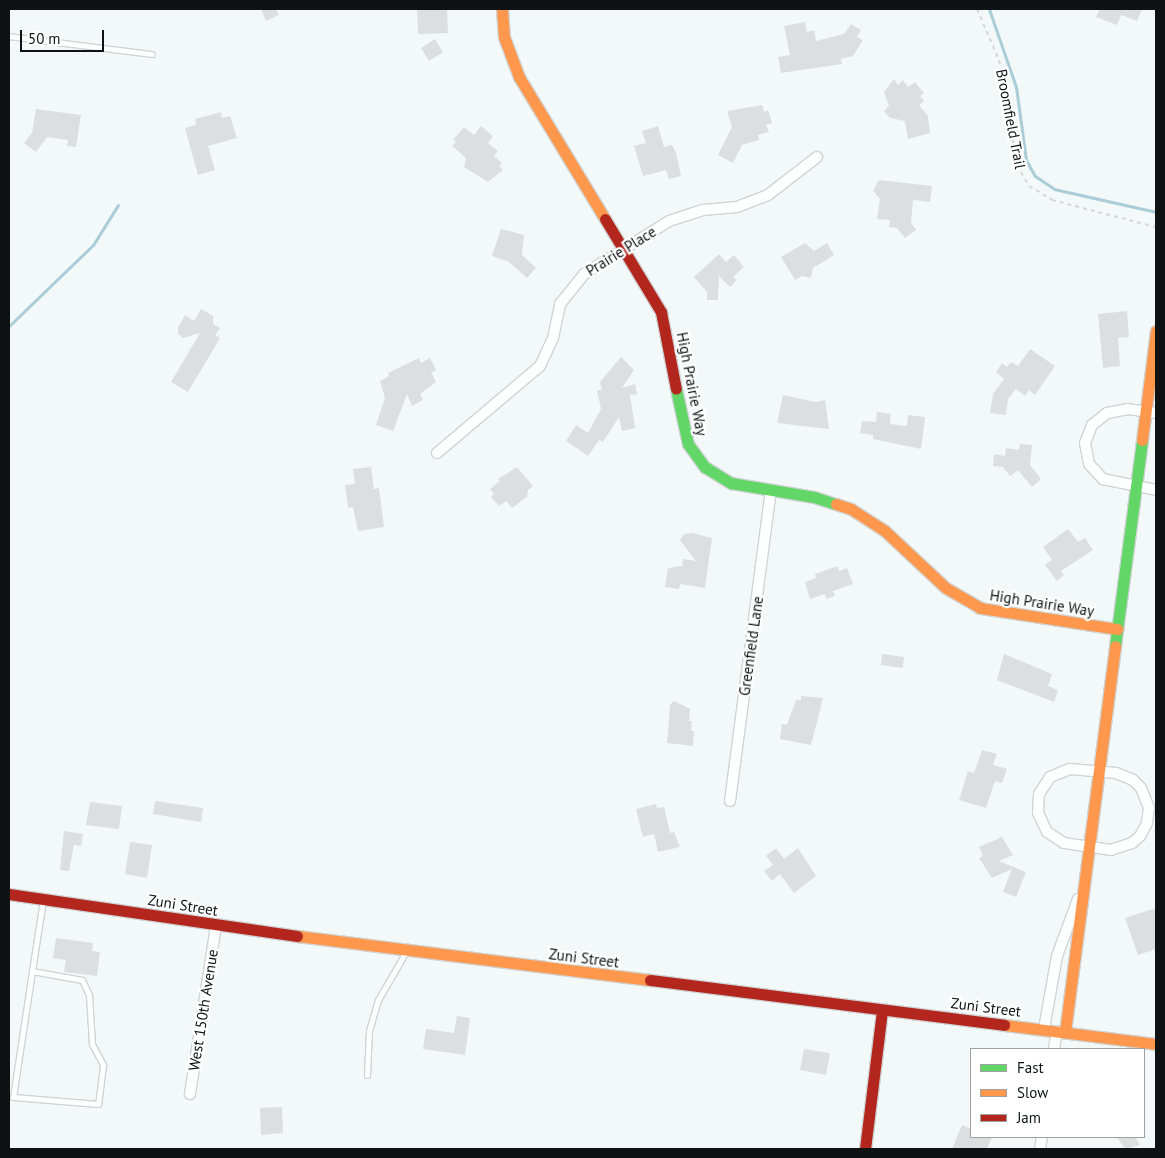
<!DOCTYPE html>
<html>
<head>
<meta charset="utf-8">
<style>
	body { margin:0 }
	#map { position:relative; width:1165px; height:1158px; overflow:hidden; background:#f3f8f9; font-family:"PT Sans",sans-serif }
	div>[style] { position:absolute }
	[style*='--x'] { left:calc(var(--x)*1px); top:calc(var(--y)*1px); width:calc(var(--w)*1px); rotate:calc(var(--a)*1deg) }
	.stream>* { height:3px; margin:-1.5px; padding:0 1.5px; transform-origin:1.5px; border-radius:1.5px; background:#aacdd7 }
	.building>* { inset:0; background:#dbdfdf }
	.path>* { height:2px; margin-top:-1px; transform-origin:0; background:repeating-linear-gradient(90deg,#d5d7d8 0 4px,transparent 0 8px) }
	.roads { filter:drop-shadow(1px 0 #d0d4d5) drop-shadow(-1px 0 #d0d4d5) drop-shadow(0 1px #d0d4d5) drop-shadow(0 -1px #d0d4d5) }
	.lane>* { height:5px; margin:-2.5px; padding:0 2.5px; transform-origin:2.5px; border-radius:2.5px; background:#fdfefe }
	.street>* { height:10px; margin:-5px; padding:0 5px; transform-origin:5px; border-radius:5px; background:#fdfefe }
	.fast>* { height:11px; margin:-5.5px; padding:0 5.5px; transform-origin:5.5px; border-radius:5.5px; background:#63d668 }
	.slow>* { height:11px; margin:-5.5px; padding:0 5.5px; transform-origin:5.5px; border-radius:5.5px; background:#ff974d }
	.jam>* { height:11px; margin:-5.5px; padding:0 5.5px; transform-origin:5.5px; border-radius:5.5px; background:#b3261e }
	span { translate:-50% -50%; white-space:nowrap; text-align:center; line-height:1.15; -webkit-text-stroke:4.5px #fff; paint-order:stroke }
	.street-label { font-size:15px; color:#0f1213 }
	.frame { position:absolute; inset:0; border:10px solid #0f1213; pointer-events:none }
	.legend { position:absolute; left:970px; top:1048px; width:175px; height:90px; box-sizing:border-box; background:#fff; border:1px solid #9fa0a1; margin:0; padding:6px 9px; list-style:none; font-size:15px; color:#0f1213 }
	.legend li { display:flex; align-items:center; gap:10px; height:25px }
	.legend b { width:25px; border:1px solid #9fa0a1 }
	.scale { position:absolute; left:20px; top:30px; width:84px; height:22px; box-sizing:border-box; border:2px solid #0f1213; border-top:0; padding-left:6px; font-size:15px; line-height:18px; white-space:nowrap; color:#0f1213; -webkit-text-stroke:4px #fff; paint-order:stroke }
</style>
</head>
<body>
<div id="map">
	<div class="stream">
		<i style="--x:989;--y:9;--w:83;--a:70.9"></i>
		<i style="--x:1016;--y:87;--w:74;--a:82.2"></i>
		<i style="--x:1026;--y:160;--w:18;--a:61"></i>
		<i style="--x:1035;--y:176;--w:23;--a:34"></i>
		<i style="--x:1054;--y:189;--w:105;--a:12.7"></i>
		<i style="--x:9;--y:326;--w:117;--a:-44"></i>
		<i style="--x:93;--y:245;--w:47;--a:-58"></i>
	</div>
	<div class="building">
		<i style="clip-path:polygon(261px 9px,276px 9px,279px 15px,266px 21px)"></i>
		<i style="clip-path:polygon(417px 9px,447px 9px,448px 33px,418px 34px)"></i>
		<i style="clip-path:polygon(1100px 9px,1142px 9px,1137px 21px,1121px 15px,1117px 25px,1096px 17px)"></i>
		<i style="clip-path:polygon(805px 22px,807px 32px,814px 30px,816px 41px,844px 34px,851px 24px,861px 30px,857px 37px,863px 40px,853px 56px,841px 59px,842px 64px,781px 73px,778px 57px,790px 55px,784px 26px)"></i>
		<i style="clip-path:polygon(435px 39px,443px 52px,429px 61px,421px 48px)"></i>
		<i style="clip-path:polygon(894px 79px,898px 85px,903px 80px,908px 87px,915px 82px,924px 93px,920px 96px,924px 101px,919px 105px,928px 116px,930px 133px,908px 139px,905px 121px,890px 118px,884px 111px,889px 106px,884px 92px)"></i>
		<i style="clip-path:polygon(762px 105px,764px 112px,768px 110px,772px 123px,766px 125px,769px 132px,758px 135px,759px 140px,742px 145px,733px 163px,718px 155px,732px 127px,727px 111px)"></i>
		<i style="clip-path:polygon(36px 109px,81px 115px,76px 147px,67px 146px,68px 140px,47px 137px,36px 152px,24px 143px,32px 133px)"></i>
		<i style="clip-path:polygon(221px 112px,222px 118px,230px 116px,237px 138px,208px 146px,215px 170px,198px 175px,185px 128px,196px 125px,195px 119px)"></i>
		<i style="clip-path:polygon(481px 126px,493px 136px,488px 143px,498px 151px,494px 156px,502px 163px,499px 166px,503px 170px,488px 182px,464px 167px,466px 158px,452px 146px,456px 142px,453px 140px,464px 127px,474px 135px)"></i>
		<i style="clip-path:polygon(658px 126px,664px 147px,672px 145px,676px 153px,681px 176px,669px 179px,666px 170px,643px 176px,634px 146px,646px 143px,642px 131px)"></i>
		<i style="clip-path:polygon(879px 180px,932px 186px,930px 202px,913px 200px,911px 223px,916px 230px,905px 238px,897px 228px,889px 227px,890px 220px,877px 219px,880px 199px,873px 191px)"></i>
		<i style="clip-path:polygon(501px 229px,524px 235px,522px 255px,536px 268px,527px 278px,509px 262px,492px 256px)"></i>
		<i style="clip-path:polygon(805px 243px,814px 251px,827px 243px,834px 255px,813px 268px,811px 278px,802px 276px,795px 280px,781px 257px)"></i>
		<i style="clip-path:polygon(719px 254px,726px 262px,734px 255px,744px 267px,733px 277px,737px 280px,730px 287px,719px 276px,718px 300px,707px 300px,707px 292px,694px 277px)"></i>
		<i style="clip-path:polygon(201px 309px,213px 316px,213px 324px,220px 328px,215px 335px,220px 338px,188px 392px,171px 382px,200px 333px,183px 338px,178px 334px,178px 328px,185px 315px,194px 321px)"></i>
		<i style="clip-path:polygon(1127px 311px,1129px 337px,1118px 338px,1120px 366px,1103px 368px,1098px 314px)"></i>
		<i style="clip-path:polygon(1030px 349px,1055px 366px,1035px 395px,1029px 390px,1025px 396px,1016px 389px,1008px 399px,1006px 415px,990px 413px,993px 394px,1004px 379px,996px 372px,1002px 363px,1007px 367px,1011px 362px,1018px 366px)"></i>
		<i style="clip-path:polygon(621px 357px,634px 370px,622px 388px,635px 384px,637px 394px,630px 395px,635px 428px,622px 431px,619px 417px,603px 442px,599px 440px,588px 456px,566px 441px,576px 425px,588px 433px,601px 409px,597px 390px,602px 390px,600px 382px)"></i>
		<i style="clip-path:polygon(419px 358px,421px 363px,430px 358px,436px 370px,431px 372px,436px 382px,420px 394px,423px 400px,412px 406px,407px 394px,393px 431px,376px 425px,385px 398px,380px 381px,389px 376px,388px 373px)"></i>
		<i style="clip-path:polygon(783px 395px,816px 402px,825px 400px,829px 429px,777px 423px)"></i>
		<i style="clip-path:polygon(877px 412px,891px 414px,890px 424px,907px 426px,908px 415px,925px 417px,921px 449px,873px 439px,873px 435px,860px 433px,862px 421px,876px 422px)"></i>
		<i style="clip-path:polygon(1020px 444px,1032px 445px,1030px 465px,1041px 479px,1032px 487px,1018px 470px,1010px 476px,1003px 467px,993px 466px,994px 454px,1005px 456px,1006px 448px,1019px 450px)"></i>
		<i style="clip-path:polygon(371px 467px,374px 489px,379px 488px,384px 527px,358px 531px,353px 507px,348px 508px,345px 485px,355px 484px,353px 469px)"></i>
		<i style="clip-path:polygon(517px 467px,533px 486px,528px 490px,527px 497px,512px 508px,506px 501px,499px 506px,491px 497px,494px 494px,490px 489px,500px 481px,498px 479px)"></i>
		<i style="clip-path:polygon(1068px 529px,1078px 542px,1085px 538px,1093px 550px,1061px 571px,1064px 575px,1057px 581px,1045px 565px,1052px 560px,1043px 547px)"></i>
		<i style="clip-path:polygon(692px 533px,712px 538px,705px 588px,680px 584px,679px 589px,665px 587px,668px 568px,682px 566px,683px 559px,696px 561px,680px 540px,684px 534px)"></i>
		<i style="clip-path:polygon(838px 566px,839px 571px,847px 568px,853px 584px,833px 591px,835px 596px,826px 599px,825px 594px,810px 599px,805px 582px,816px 578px,815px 574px)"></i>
		<i style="clip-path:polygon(882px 654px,904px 657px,903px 668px,881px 665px)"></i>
		<i style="clip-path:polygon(1004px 654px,1052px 674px,1048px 686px,1058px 690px,1054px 702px,997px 680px)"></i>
		<i style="clip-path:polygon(801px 696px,823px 698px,811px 745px,780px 739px,782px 724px,787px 725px,796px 700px,801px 700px)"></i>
		<i style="clip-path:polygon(674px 701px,690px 709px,689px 721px,692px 721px,691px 731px,694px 731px,693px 746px,667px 743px,670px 705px)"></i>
		<i style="clip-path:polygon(982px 750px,997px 754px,993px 765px,1007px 769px,1002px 783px,995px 781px,986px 808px,959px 800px,968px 771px,974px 773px)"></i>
		<i style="clip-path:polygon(155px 801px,203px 808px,201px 822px,153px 814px)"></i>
		<i style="clip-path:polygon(90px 802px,122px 806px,119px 829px,86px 825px)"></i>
		<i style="clip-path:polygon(656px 804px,657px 808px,664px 807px,670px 833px,674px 832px,680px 847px,658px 852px,654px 834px,643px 837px,636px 809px)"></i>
		<i style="clip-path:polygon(64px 831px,83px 834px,81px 846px,74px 845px,69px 871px,60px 870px)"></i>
		<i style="clip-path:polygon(1002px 837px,1013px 855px,999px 861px,1026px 872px,1016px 897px,1003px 892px,1012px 869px,992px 878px,979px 858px,983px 856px,979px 847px)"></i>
		<i style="clip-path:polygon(130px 842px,152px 845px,147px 878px,125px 874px)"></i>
		<i style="clip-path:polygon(776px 848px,784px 859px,798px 848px,816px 876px,794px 893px,780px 874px,772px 881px,764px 871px,773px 865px,766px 856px)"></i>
		<i style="clip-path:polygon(1156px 908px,1156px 949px,1138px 955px,1125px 918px)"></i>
		<i style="clip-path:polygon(56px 938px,93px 943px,92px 951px,100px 952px,97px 976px,64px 972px,66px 960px,53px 958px)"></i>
		<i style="clip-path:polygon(457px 1016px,470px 1018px,465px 1055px,423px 1049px,426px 1029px,454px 1033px)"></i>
		<i style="clip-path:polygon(804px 1049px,830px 1053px,826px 1075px,800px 1070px)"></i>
		<i style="clip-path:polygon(282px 1107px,283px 1133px,261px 1135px,260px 1108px)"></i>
		<i style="clip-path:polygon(962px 1125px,971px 1129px,971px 1137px,992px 1137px,987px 1149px,952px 1149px)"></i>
		<i style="clip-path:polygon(1117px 1137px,1135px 1137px,1140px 1145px,1125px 1149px)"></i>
	</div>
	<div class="path">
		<i style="--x:977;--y:9;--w:56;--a:66.7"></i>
		<i style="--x:999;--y:60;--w:107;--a:80.3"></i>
		<i style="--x:1017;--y:165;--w:24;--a:60"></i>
		<i style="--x:1029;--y:186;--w:27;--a:31"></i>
		<i style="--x:1052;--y:200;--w:107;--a:14.6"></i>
	</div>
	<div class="roads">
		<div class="lane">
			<i style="--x:9;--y:36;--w:144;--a:7.2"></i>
			<i style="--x:32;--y:971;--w:51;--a:10.2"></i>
			<i style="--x:82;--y:980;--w:17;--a:65"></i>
			<i style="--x:89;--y:995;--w:49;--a:86.5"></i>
			<i style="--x:92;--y:1044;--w:24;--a:62"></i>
			<i style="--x:103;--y:1065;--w:39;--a:97"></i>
			<i style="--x:98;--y:1104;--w:85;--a:-175.3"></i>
			<i style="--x:13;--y:1097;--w:127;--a:-81.4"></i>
			<i style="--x:32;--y:971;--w:72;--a:-81.2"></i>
			<i style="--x:367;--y:1075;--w:44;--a:-87.4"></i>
			<i style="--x:369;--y:1031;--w:32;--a:-74"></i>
			<i style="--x:378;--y:1000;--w:58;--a:-59.9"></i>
		</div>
		<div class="street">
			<i style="--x:1156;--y:413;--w:28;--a:-172"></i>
			<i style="--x:1128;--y:409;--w:21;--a:169"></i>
			<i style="--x:1107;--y:413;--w:19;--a:141"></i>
			<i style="--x:1092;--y:425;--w:19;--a:111"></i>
			<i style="--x:1085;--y:443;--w:21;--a:79"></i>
			<i style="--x:1089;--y:464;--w:21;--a:47"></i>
			<i style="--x:1103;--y:479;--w:54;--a:11.7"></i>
			<i style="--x:437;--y:453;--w:135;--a:-40.2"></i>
			<i style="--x:540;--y:366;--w:31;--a:-65"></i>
			<i style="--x:553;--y:338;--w:35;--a:-78"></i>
			<i style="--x:560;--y:304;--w:38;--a:-51"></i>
			<i style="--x:584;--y:274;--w:100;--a:-31.9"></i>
			<i style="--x:669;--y:221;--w:36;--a:-18"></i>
			<i style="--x:703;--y:210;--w:34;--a:-5"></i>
			<i style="--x:737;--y:207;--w:33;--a:-21"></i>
			<i style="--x:768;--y:195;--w:62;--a:-37.8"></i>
			<i style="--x:1070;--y:769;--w:46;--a:5"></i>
			<i style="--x:1116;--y:773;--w:18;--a:22"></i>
			<i style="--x:1133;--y:780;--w:11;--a:45"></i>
			<i style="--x:1141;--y:788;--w:22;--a:68"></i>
			<i style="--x:1149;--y:808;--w:15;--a:98"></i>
			<i style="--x:1147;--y:823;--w:15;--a:118"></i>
			<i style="--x:1140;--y:836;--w:11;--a:139"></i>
			<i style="--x:1132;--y:843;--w:22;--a:162"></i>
			<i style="--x:1111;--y:850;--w:48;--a:-171.5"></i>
			<i style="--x:1064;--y:843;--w:20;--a:-147"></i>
			<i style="--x:1047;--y:832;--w:21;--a:-115"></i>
			<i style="--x:1038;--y:813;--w:19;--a:-87"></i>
			<i style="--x:1039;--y:794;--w:20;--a:-57"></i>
			<i style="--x:1050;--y:777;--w:22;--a:-22"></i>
			<i style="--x:730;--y:801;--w:314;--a:-82.5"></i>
			<i style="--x:1044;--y:1029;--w:74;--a:-79.9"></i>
			<i style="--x:1057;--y:956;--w:61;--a:-69.8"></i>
			<i style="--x:1054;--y:1049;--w:18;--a:-81"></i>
			<i style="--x:190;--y:1094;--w:170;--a:-81.2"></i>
			<i style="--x:1040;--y:1149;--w:12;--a:-81"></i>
		</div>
		<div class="fast">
			<i style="--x:676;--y:389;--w:56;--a:77.7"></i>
			<i style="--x:688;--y:444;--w:29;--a:54"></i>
			<i style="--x:705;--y:467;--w:31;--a:32"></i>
			<i style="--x:731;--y:483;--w:84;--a:9.6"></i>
			<i style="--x:814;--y:497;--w:23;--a:18"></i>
			<i style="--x:1115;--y:646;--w:208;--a:-82.5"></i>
		</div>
		<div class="slow">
			<i style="--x:502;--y:9;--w:28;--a:86"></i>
			<i style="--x:504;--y:37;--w:43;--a:69.4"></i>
			<i style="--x:519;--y:77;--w:166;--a:58.8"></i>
			<i style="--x:1142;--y:440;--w:110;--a:-82.7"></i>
			<i style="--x:836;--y:504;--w:16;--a:18"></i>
			<i style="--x:851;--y:509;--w:40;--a:32.9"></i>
			<i style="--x:885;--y:531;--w:83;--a:43.1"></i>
			<i style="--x:946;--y:588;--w:39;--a:30"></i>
			<i style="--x:980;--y:608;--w:139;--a:8.7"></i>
			<i style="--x:297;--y:936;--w:356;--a:7.1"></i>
			<i style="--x:1004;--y:1025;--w:153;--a:7.1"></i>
			<i style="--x:1065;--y:1032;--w:389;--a:-82.6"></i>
		</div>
		<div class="jam">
			<i style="--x:605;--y:219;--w:109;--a:58.9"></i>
			<i style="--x:661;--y:312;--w:78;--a:79"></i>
			<i style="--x:9;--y:894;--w:291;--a:8.3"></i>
			<i style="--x:650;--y:980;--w:357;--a:7.2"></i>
			<i style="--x:865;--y:1149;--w:140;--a:-83"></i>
		</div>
	</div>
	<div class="street-label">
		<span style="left:1011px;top:119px;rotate:79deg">Broomfield Trail</span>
		<span style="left:621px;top:251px;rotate:-32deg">Prairie Place</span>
		<span style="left:692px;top:384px;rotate:79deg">High Prairie Way</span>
		<span style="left:1042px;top:603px;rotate:9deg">High Prairie Way</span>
		<span style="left:751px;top:646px;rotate:-82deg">Greenfield Lane</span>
		<span style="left:183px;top:905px;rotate:9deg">Zuni Street</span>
		<span style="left:584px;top:958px;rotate:7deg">Zuni Street</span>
		<span style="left:986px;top:1007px;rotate:7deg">Zuni Street</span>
		<span style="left:203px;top:1010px;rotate:-81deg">West 150th Avenue</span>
	</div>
	<div class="frame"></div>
	<ul class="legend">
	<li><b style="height:6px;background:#63d668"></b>Fast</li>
	<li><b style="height:6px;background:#ff974d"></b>Slow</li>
	<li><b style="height:6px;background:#b3261e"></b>Jam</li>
	</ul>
	<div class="scale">50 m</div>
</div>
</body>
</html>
